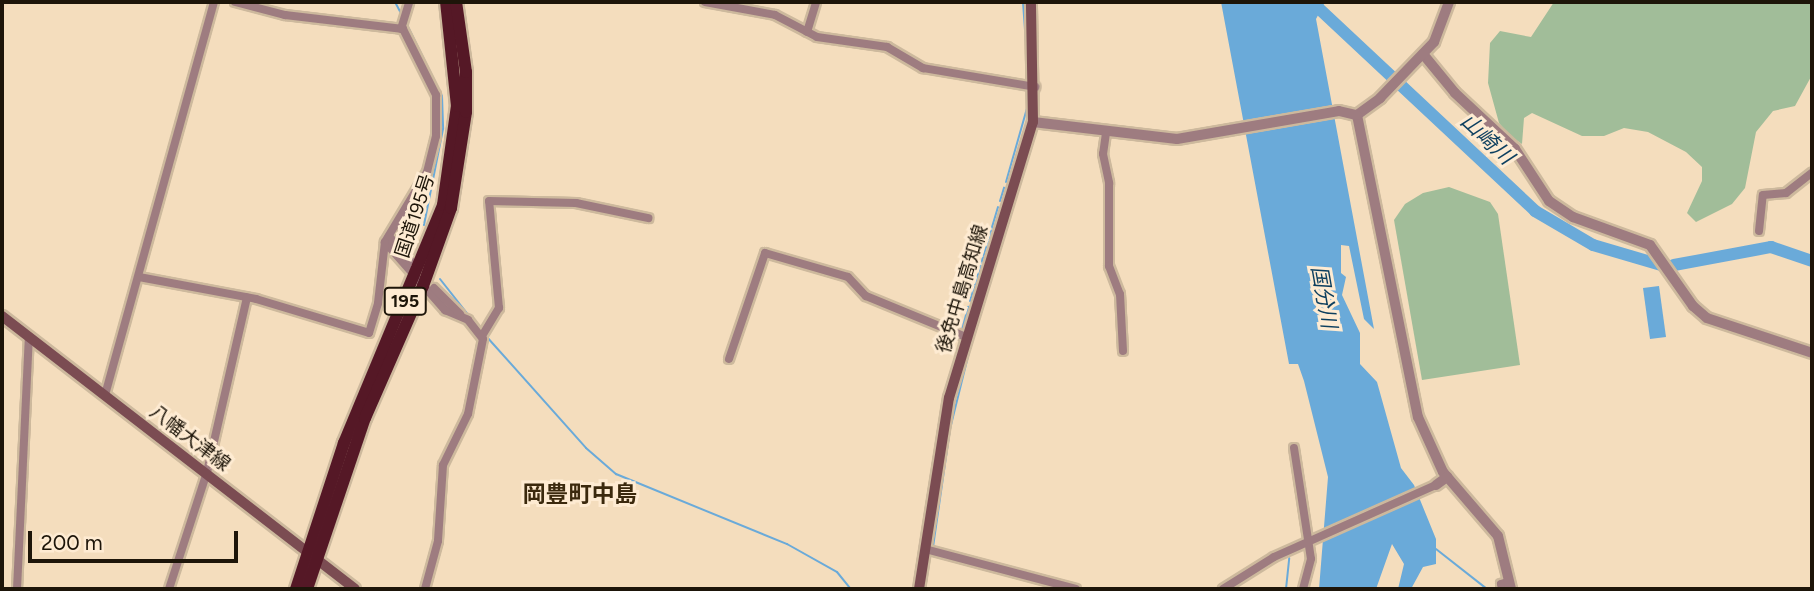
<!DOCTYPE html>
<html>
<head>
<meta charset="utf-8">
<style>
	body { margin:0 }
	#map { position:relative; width:1814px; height:591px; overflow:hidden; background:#f4ddbd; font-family:Figtree,"Noto Sans JP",sans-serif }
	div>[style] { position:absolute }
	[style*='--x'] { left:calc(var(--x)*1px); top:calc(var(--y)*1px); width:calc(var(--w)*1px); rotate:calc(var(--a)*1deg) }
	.green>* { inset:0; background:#a1bd99 }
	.water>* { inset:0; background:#6aaad9 }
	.stream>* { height:2px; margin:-1px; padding:0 1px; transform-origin:1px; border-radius:1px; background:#6aaad9 }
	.river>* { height:12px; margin:-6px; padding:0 6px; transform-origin:6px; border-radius:6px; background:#6aaad9 }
	.roads { filter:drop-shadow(2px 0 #cdb99d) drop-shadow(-2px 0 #cdb99d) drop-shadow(0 2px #cdb99d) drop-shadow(0 -2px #cdb99d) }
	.minor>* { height:8px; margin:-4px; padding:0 4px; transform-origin:4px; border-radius:4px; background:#9e7c80 }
	.tertiary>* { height:10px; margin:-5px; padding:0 5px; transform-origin:5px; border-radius:5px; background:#9e7c80 }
	.secondary>* { height:10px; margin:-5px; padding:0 5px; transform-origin:5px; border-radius:5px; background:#7b4c52 }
	.trunk>* { height:12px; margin:-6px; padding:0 6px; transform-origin:6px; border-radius:6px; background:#551826 }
	span { translate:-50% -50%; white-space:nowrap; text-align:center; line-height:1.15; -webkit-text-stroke:6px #feebd2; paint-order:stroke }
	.shield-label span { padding:2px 5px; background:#feebd2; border:2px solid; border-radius:5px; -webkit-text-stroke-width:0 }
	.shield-label { font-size:18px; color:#1d1509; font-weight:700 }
	.street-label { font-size:19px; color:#1d1509 }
	.water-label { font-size:21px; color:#0d3f5f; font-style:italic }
	.quarter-label { font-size:23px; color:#3b290d; font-weight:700 }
	.frame { position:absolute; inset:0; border:4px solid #1d1509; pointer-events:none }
	.scale { position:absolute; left:28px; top:531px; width:210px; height:32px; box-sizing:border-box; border:4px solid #1d1509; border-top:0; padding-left:9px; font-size:21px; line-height:24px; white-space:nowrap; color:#1d1509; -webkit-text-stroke:5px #feebd2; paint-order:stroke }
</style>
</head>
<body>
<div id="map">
	<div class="green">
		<i style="clip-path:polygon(1554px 2px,1812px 2px,1812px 75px,1795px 106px,1773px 111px,1756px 132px,1745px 188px,1732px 204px,1696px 222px,1687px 213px,1702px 181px,1702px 167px,1686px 152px,1648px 132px,1624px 128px,1604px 136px,1582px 136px,1532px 113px,1524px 118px,1522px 144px,1510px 136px,1499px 123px,1488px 83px,1490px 43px,1500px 31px,1531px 37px)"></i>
		<i style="clip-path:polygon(1449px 187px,1490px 202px,1498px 214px,1520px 365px,1422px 380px,1394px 220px,1405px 204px,1423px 193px)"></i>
	</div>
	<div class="water">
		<i style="clip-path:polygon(1221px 2px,1324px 4px,1316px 19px,1374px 329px,1364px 319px,1349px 246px,1341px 245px,1341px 273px,1346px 277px,1342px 295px,1360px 333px,1360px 364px,1377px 382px,1401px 468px,1414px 485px,1436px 539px,1436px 564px,1423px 567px,1411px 589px,1398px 589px,1404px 564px,1392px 544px,1376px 589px,1319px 589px,1328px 477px,1304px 381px,1298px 364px,1289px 364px)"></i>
		<i style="clip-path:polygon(1659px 286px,1666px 337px,1650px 339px,1643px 288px)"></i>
	</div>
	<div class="stream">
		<i style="--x:395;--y:2;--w:15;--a:62"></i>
		<i style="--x:1023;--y:2;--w:42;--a:85.9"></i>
		<i style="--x:406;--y:23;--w:81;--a:63.7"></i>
		<i style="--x:442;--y:96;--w:33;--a:88"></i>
		<i style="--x:443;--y:129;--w:98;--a:101.2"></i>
		<i style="--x:1006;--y:182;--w:80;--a:-74.1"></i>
		<i style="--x:1000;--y:201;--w:14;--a:-73"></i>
		<i style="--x:440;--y:279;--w:47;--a:51.9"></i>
		<i style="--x:970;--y:301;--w:98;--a:-73.4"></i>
		<i style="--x:962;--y:330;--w:24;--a:-75"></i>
		<i style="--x:486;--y:336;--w:150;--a:48.2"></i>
		<i style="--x:586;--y:448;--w:40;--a:41"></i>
		<i style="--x:616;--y:474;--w:185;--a:22.3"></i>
		<i style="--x:787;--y:544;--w:57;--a:29.2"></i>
		<i style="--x:837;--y:572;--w:22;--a:51"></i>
		<i style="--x:933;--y:547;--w:119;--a:-81.8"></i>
		<i style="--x:950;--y:429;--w:96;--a:-76.1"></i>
		<i style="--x:1436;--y:549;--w:65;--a:38.1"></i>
		<i style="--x:1286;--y:589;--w:31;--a:-84"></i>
	</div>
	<div class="river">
		<i style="--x:1312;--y:2;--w:306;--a:43.1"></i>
		<i style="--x:1535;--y:211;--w:67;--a:30.4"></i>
		<i style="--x:1593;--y:245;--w:71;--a:16.4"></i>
		<i style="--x:1674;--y:265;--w:99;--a:-10.5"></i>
		<i style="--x:1771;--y:247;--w:43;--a:18.9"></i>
	</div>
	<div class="roads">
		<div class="minor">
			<i style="--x:235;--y:2;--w:52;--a:14.6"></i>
			<i style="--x:285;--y:15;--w:119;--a:6.8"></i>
			<i style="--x:403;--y:29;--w:74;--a:63.4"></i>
			<i style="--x:436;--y:95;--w:41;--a:90"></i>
			<i style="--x:436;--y:136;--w:37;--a:104"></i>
			<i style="--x:427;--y:172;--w:82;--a:121"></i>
			<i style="--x:385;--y:242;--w:91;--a:48.6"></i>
			<i style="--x:445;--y:310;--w:25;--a:23"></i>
			<i style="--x:468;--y:320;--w:24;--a:52"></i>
			<i style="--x:483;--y:339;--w:76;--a:101.3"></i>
			<i style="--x:468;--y:414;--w:57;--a:116.1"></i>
			<i style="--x:443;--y:465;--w:76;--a:93.8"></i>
			<i style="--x:438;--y:541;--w:50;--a:105.2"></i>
			<i style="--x:705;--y:2;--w:71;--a:10.5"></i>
			<i style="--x:775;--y:15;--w:47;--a:27.6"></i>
			<i style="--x:817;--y:37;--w:71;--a:8.1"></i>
			<i style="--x:887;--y:47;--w:42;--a:30.3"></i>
			<i style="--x:923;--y:68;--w:114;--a:9.6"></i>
			<i style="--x:401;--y:29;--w:28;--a:-73"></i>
			<i style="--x:807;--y:32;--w:31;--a:-73"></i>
			<i style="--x:1106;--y:133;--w:21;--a:98"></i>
			<i style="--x:1103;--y:154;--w:30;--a:78"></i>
			<i style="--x:1109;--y:183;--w:83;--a:90"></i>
			<i style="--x:1109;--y:266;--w:30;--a:69"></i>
			<i style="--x:1120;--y:294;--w:57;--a:87"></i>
			<i style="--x:1759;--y:231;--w:36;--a:-84"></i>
			<i style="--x:1763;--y:195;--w:23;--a:-5"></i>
			<i style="--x:1786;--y:193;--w:33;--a:-38"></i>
			<i style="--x:389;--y:236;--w:33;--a:49"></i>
			<i style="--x:139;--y:277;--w:119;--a:10.6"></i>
			<i style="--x:256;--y:299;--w:118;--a:16.7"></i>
			<i style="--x:369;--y:333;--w:31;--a:-73"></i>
			<i style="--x:378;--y:303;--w:61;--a:-83.5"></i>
			<i style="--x:434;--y:288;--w:37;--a:45"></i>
			<i style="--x:482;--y:336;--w:33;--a:-59"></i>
			<i style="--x:499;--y:308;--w:107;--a:-95.3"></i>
			<i style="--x:489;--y:201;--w:87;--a:1.3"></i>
			<i style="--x:576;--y:203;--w:74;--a:11.8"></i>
			<i style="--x:729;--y:359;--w:112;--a:-71.2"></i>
			<i style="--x:765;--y:253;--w:86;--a:16.1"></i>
			<i style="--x:848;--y:277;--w:26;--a:47"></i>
			<i style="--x:866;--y:296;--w:108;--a:22.3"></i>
			<i style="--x:105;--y:395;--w:408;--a:-74.5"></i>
			<i style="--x:1294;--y:448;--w:112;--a:81.3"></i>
			<i style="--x:1311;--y:559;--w:31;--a:105"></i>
			<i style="--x:925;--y:549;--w:156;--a:14.8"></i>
			<i style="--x:17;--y:589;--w:252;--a:-87.3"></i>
			<i style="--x:169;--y:589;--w:123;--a:-72"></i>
			<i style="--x:207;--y:472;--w:179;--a:-77.1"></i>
			<i style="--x:1223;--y:589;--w:60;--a:-32.1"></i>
			<i style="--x:1274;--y:557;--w:177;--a:-24"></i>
			<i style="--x:1502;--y:589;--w:5;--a:-101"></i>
			<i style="--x:1501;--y:584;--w:9;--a:-18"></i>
		</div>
		<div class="tertiary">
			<i style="--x:1423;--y:54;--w:50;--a:50.6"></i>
			<i style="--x:1455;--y:93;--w:82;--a:43"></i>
			<i style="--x:1515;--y:149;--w:62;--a:56.8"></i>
			<i style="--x:1549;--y:201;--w:29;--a:34"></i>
			<i style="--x:1573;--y:217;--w:82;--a:20"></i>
			<i style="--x:1650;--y:245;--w:75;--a:54.8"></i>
			<i style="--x:1693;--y:306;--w:18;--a:41"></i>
			<i style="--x:1707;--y:318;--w:111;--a:18.4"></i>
			<i style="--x:1357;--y:115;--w:308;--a:78.6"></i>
			<i style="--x:1418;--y:417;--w:60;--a:65.6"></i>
			<i style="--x:1443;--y:472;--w:84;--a:49.3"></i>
			<i style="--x:1498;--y:536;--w:55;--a:76.2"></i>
			<i style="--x:1357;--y:115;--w:29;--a:-36"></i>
			<i style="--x:1380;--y:98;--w:78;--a:-46"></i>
			<i style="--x:1434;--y:42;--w:43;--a:-69.4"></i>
			<i style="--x:1033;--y:122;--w:145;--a:6.7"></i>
			<i style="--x:1177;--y:139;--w:164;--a:-9.8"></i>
			<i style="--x:1339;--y:111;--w:18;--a:13"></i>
			<i style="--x:1436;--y:485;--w:14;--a:-36"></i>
		</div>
		<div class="secondary">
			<i style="--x:2;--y:316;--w:446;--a:37.7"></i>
			<i style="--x:919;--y:589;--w:193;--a:-81.1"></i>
			<i style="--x:949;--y:398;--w:288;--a:-73.1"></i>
			<i style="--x:1033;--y:122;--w:120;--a:-91"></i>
		</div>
		<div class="trunk">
			<i style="--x:296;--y:589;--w:154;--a:-71.8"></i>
			<i style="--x:344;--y:443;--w:258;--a:-67.4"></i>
			<i style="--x:443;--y:205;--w:100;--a:-82"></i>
			<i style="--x:457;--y:106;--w:105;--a:-96"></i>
			<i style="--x:307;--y:589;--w:181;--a:-71.3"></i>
			<i style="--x:365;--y:418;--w:144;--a:-66.3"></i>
			<i style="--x:423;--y:286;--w:83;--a:-70.3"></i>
			<i style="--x:451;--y:208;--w:97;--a:-81.1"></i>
			<i style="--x:466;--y:112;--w:40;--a:-90"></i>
			<i style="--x:466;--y:72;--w:71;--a:-98.1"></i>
		</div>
	</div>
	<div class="shield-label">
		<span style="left:405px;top:301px">195</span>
	</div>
	<div class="street-label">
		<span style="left:415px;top:216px;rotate:-72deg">国道195号</span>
		<span style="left:962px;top:289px;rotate:-73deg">後免中島高知線</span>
		<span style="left:190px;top:438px;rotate:37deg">八幡大津線</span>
	</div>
	<div class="water-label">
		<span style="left:1487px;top:139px;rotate:43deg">山崎川</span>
		<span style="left:1324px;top:297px;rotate:80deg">国分川</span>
	</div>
	<div class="quarter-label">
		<span style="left:580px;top:494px">岡豊町中島</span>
	</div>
	<div class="frame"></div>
	<div class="scale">200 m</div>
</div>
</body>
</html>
